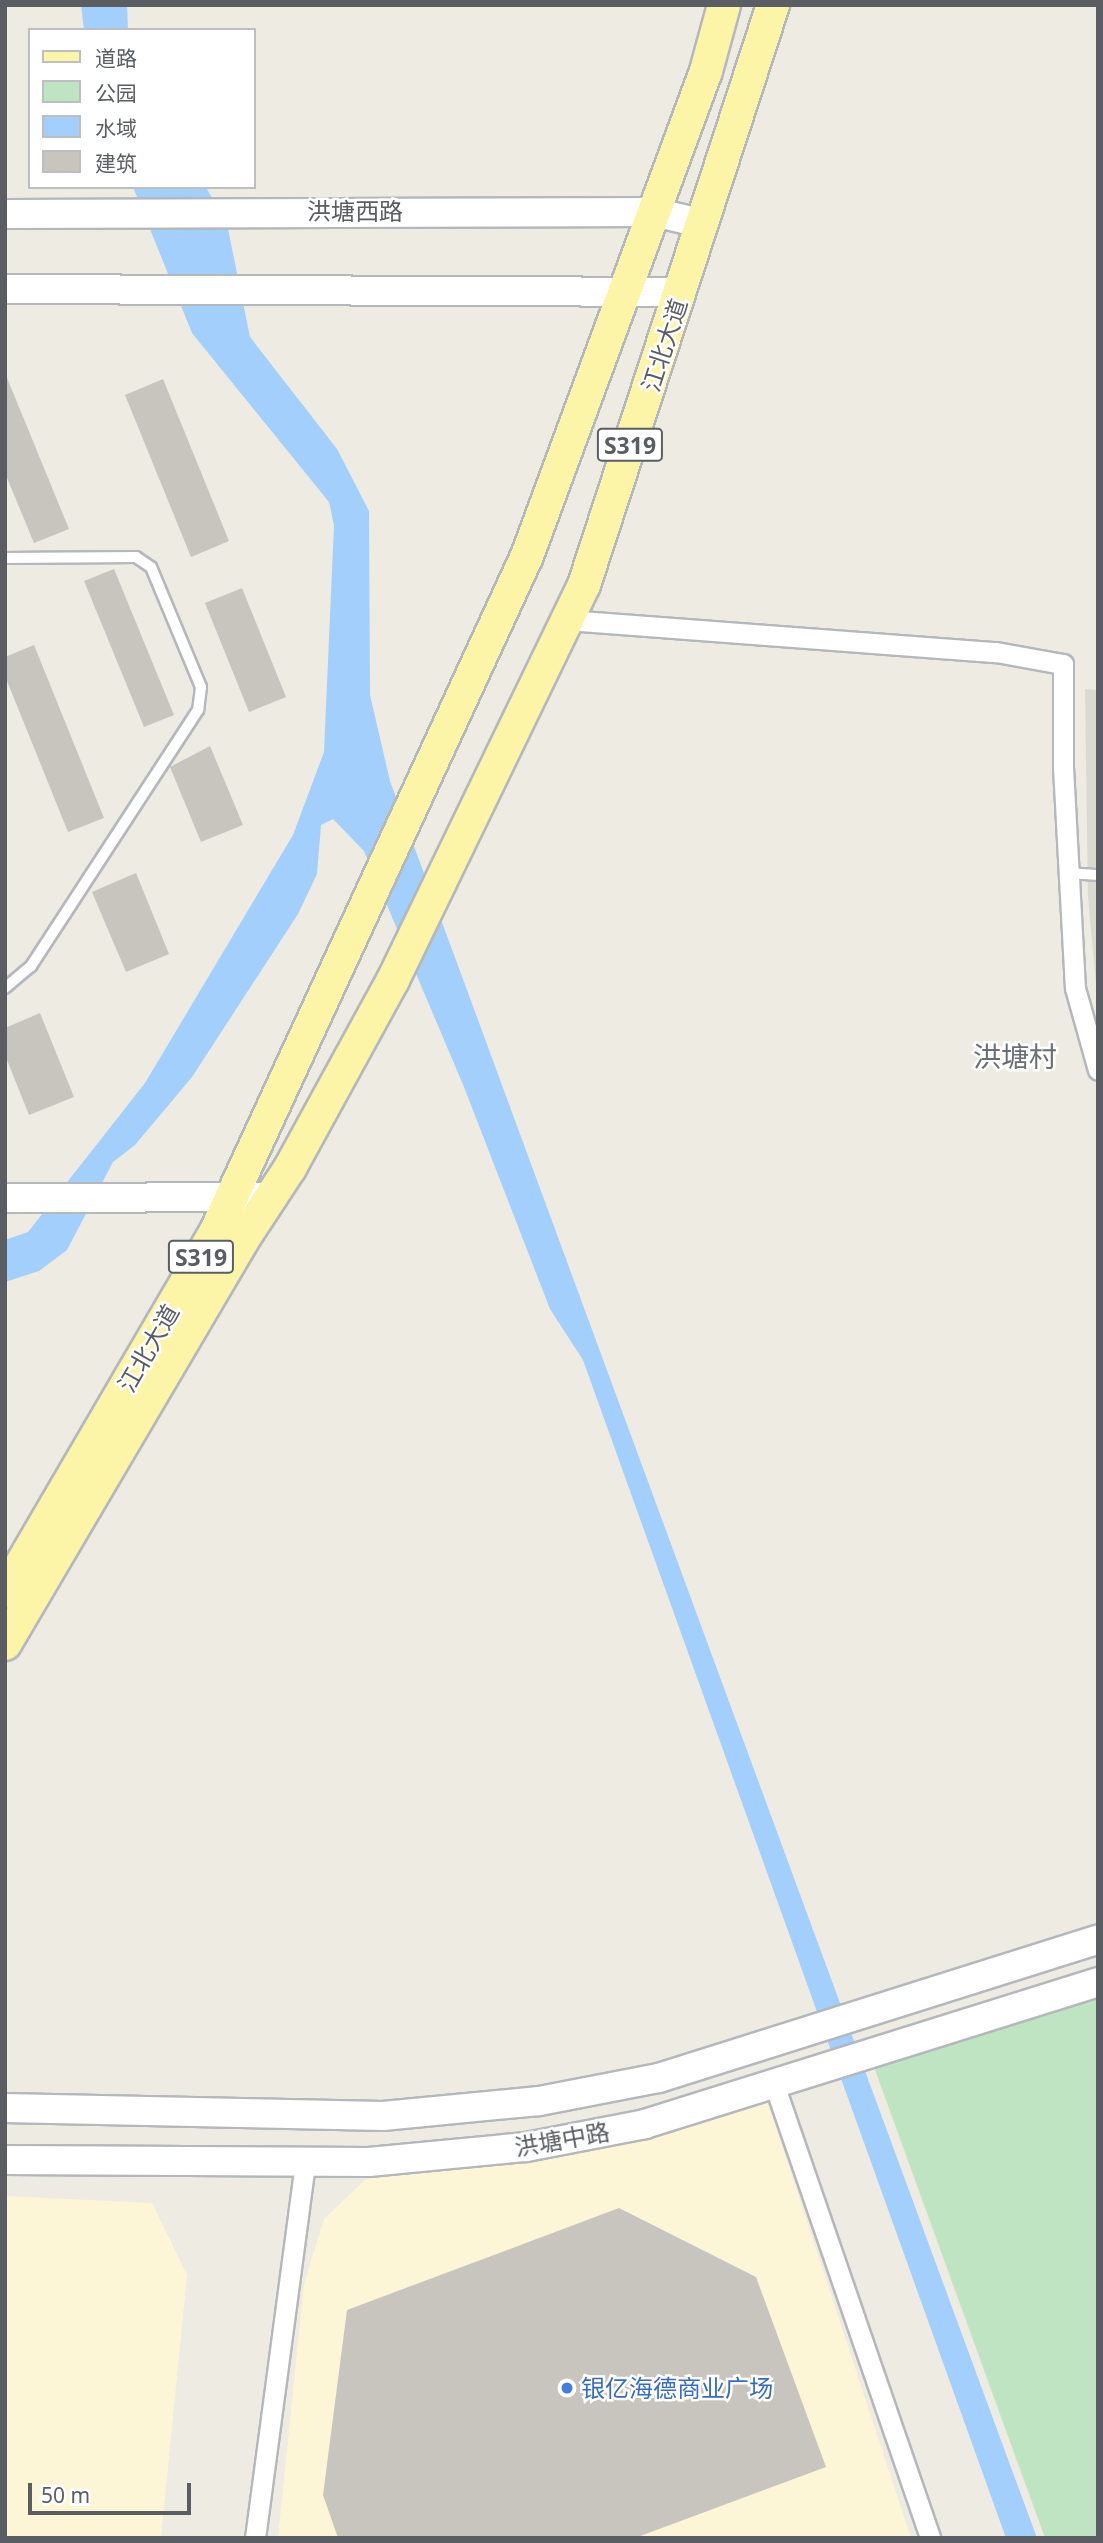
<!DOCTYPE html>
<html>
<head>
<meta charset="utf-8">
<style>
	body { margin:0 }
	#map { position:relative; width:1103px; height:2543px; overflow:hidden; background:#edebe2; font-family:"Noto Sans","Noto Sans SC",sans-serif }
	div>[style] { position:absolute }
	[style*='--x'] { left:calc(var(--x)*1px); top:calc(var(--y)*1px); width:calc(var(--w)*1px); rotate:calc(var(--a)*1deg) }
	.commercial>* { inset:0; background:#fcf6d7 }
	.education>* { inset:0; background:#dcdad0 }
	.green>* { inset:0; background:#bee4c1 }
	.water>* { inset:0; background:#a2cffc }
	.building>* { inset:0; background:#c8c5bf }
	.roads { filter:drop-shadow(2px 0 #b4b7bc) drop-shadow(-2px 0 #b4b7bc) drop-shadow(0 2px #b4b7bc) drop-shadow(0 -2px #b4b7bc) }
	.lane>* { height:10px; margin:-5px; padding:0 5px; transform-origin:5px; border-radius:5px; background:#fff }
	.street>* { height:19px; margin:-9.5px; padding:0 9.5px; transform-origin:9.5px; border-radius:9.5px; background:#fff }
	.secondary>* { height:28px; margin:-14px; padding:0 14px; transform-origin:14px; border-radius:14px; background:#fff }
	.primary>* { height:32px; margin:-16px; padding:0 16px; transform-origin:16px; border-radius:16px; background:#fcf4a7 }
	.dots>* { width:19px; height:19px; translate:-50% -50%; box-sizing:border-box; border:4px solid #fff; border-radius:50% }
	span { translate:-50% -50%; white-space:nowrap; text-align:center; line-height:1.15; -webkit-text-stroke:5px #fff; paint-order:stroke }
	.shield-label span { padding:2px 5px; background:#fff; border:2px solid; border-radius:5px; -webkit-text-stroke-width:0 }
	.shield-label { font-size:23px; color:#5a5d62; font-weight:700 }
	.street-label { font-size:24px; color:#5a5d62 }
	.shop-label { font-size:24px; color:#366cbe }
	.left { translate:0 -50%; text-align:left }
	.quarter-label { font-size:28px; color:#6b6f74 }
	.frame { position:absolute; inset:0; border:7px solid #5a5d62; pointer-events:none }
	.legend { position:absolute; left:28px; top:28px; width:228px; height:161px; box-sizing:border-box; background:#fff; border:2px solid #bdbec0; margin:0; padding:9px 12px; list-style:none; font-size:21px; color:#5a5d62 }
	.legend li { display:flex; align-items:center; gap:14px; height:35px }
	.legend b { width:35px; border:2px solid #bdbec0 }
	.scale { position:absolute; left:28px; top:2483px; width:163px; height:32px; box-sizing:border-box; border:4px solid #5a5d62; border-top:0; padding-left:9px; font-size:21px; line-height:24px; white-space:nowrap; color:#5a5d62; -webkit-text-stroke:5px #fff; paint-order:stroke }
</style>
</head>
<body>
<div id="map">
	<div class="commercial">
		<i style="clip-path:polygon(767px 2100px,911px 2538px,278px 2538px,304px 2284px,324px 2219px,366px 2179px,544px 2156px)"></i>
		<i style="clip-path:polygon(5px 2196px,152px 2203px,187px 2275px,161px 2538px,5px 2538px)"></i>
	</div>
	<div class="education">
		<i style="clip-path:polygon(1085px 689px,1098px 690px,1098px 1006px,1088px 897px)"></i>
	</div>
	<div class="green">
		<i style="clip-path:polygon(1098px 1999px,1098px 2538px,1045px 2538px,874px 2067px)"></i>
	</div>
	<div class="water">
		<i style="clip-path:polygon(81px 5px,127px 5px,128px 30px,84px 30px)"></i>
		<i style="clip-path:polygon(133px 187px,206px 187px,228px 229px,250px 337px,337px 449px,369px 511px,370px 695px,390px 781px,1037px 2538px,1006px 2538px,583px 1360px,550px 1309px,464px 1087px,364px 851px,333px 819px,321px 825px,317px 874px,298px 914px,192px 1077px,135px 1145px,113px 1162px,67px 1250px,39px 1271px,5px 1282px,5px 1240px,28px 1232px,145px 1083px,293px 835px,324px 752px,334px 525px,329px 502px,192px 333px)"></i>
	</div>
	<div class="building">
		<i style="clip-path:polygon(5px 373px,69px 529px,34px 543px,5px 473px)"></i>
		<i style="clip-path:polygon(163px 379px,229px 541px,191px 557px,125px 395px)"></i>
		<i style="clip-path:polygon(114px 569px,174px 715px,144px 727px,84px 581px)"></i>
		<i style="clip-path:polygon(242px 588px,286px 697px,249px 712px,205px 603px)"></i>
		<i style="clip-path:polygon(34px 645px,104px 818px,68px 832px,5px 676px,5px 657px)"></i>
		<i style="clip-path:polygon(210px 746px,243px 825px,201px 842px,170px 767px)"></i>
		<i style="clip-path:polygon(136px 873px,169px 954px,126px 972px,92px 892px)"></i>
		<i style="clip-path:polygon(40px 1013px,74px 1097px,29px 1115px,5px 1055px,5px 1028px)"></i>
		<i style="clip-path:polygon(619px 2208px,756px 2277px,826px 2467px,635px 2538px,338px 2538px,323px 2495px,347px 2310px)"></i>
	</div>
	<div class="roads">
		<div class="lane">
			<i style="--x:5;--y:558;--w:131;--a:-0.4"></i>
			<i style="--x:136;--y:557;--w:18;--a:34"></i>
			<i style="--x:151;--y:567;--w:130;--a:67.4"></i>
			<i style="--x:201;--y:687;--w:23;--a:97"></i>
			<i style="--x:198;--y:710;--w:306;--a:123.1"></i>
			<i style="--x:31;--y:966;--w:34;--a:140"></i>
			<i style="--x:1069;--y:873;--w:29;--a:4"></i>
		</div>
		<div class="street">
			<i style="--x:567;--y:620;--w:430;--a:4.3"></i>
			<i style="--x:996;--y:652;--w:68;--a:10.2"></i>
			<i style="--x:1063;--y:664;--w:103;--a:90"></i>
			<i style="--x:1063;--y:767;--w:221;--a:86.9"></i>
			<i style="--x:1075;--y:988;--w:85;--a:74.3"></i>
			<i style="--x:774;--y:2084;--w:480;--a:71"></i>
			<i style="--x:255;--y:2538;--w:380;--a:-82.4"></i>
		</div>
		<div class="secondary">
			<i style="--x:5;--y:214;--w:649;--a:-0.18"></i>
			<i style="--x:654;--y:212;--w:51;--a:13.5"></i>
			<i style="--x:5;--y:289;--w:676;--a:0.25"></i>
			<i style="--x:5;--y:1198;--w:268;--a:-0.2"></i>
			<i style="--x:5;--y:2108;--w:378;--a:1.2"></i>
			<i style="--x:383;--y:2116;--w:157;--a:-5.5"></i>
			<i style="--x:539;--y:2101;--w:122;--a:-10.9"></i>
			<i style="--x:659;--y:2078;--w:460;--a:-17.5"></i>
			<i style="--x:5;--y:2160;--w:364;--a:0.3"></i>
			<i style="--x:369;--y:2162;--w:158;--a:-5.5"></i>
			<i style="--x:526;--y:2147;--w:121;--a:-10.9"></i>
			<i style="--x:645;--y:2124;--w:475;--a:-17.4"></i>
		</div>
		<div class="primary">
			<i style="--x:5;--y:1592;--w:416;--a:-59.7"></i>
			<i style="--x:215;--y:1233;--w:745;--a:-65.26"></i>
			<i style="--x:527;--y:556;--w:517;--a:-69.74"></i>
			<i style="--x:706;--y:71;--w:68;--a:-74.7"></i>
			<i style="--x:5;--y:1644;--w:468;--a:-59.5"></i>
			<i style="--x:242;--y:1241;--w:87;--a:-56.7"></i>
			<i style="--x:290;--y:1168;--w:214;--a:-61.3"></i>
			<i style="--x:393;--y:980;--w:439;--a:-64.2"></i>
			<i style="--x:584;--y:585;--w:610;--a:-71.95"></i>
		</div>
	</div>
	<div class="dots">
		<i style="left:567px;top:2388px;background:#3f7fe0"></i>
	</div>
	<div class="shield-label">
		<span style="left:630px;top:445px">S319</span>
		<span style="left:201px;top:1257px">S319</span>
	</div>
	<div class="street-label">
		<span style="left:355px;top:211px">洪塘西路</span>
		<span style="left:664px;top:345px;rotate:-72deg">江北大道</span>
		<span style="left:148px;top:1348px;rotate:-60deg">江北大道</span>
		<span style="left:562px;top:2139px;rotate:-10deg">洪塘中路</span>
	</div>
	<div class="shop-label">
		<span class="left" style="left:581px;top:2388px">银亿海德商业广场</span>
	</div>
	<div class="quarter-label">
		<span style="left:1015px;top:1056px">洪塘村</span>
	</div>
	<div class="frame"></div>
	<ul class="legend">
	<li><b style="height:9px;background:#fcf4a7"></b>道路</li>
	<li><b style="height:19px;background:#bee4c1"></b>公园</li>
	<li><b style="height:19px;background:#a2cffc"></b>水域</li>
	<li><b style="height:19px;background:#c8c5bf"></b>建筑</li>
	</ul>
	<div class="scale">50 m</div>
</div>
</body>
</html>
